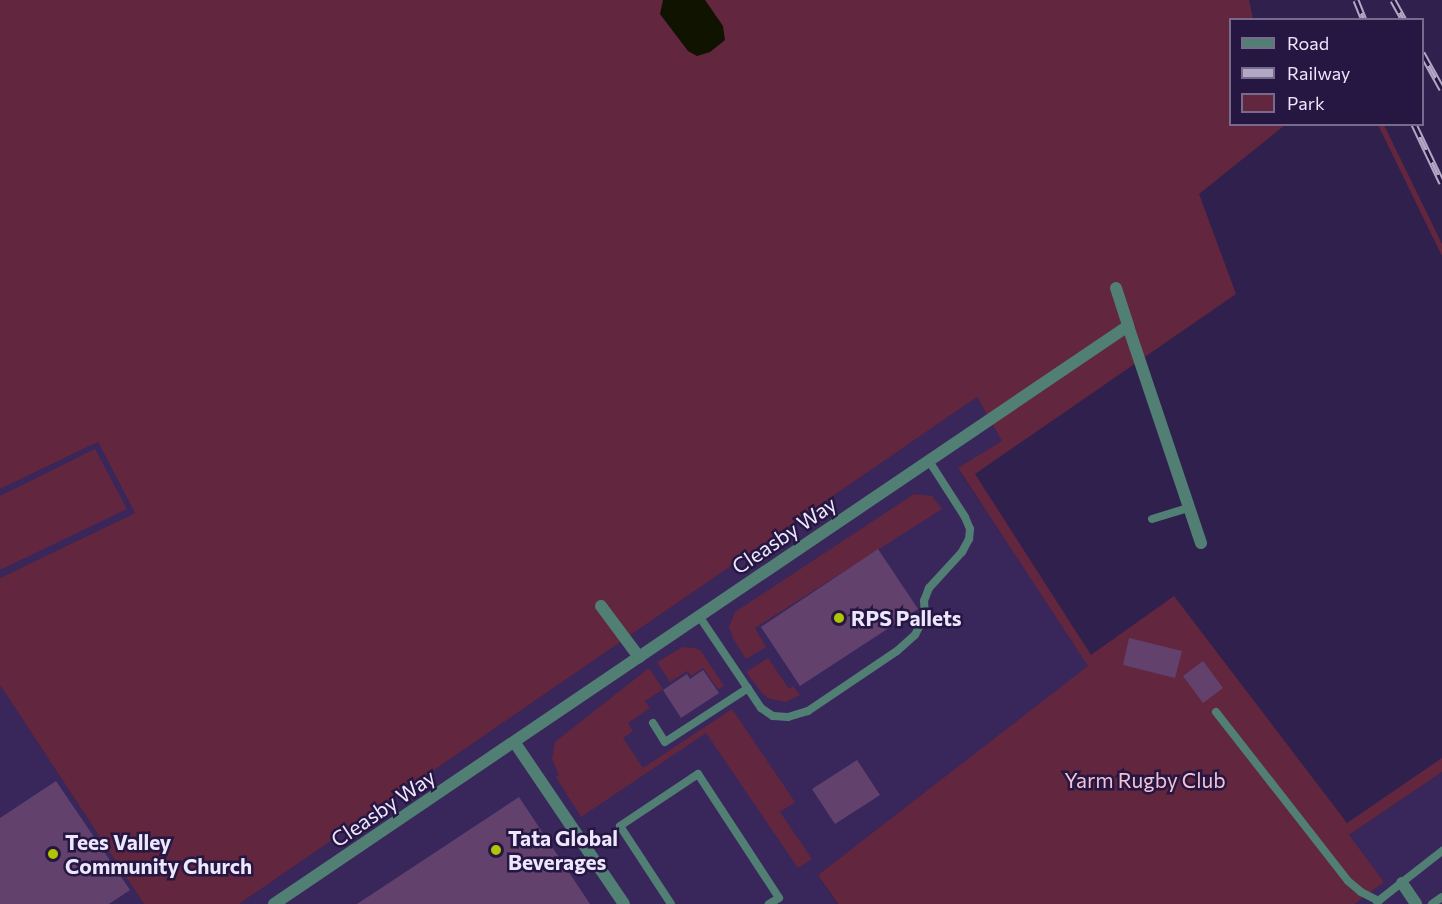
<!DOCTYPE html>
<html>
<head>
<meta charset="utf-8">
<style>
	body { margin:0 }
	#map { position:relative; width:1442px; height:904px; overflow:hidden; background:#30204d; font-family:Commissioner,sans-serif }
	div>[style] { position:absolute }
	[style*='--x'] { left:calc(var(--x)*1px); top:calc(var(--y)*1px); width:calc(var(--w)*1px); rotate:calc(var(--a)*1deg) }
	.built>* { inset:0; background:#39275b }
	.green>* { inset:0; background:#62263e }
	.water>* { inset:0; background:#0f1300 }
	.building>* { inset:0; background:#62426d }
	.service>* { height:8px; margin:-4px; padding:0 4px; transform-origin:4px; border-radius:4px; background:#517f74 }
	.minor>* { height:12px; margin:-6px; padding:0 6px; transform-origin:6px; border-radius:6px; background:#517f74 }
	.rail>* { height:7px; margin-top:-3.5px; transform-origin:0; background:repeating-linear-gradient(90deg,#261642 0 14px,#b1a8c6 0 28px); box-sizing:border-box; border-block:2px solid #b1a8c6 }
	.dots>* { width:16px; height:16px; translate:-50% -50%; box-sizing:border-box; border:3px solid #261642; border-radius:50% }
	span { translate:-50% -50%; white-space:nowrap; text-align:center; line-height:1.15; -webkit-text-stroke:5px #261642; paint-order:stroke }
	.street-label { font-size:21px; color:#ede7fe }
	.poi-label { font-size:21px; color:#ede7fe; font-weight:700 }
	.left { translate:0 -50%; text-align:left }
	.park-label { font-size:21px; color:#f4c3d3 }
	.legend { position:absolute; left:1229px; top:18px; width:195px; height:108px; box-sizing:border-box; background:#261642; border:2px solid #766a8d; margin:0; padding:8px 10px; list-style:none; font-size:18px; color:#ede7fe }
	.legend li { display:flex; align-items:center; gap:12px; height:30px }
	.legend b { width:30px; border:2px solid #766a8d }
</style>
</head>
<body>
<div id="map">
	<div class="built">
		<i style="clip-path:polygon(977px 397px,1002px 441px,958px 469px,1089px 666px,818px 875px,837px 904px,239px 904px)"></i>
		<i style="clip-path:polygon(98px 442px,135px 513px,0 578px,0 489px)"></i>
		<i style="clip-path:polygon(0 685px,144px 904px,0 904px)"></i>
		<i style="clip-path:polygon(1442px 772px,1442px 904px,1355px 904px,1384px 882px,1348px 836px)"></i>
	</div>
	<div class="green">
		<i style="clip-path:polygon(0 0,1249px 0,1253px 19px,1230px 20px,1230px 124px,1285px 125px,1199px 194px,1236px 294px,975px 474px,1091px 655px,1174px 596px,1347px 823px,1442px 758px,1442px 772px,1349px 835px,1384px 882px,1355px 904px,838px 904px,818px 875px,1088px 666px,958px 468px,1002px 441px,977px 397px,239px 904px,144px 904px,0 685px,0 578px,135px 513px,98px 442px,0 489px)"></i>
		<i style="clip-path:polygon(1378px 125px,1384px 125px,1442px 244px,1442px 256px)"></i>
		<i style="clip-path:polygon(95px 449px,127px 509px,0 570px,0 496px)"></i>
		<i style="clip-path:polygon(914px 494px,932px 496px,942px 509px,755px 628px,766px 647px,746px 659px,733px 638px,729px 627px,735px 612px)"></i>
		<i style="clip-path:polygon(683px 647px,695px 648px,701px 651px,724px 686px,718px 689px,703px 668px,691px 676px,687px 671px,670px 682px,657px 662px)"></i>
		<i style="clip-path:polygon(768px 658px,789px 689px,793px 686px,800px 695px,785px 702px,768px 698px,762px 693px,746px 672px)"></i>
		<i style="clip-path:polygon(649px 668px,663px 689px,645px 701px,650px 708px,628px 723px,633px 731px,623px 738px,643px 768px,732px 709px,795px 802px,780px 812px,812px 859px,798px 868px,706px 733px,581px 817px,556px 777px,559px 775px,552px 759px,555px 742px)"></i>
	</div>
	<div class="water">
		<i style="clip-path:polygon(663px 0,705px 0,723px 26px,725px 40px,710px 52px,697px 56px,688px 51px,660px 14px)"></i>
	</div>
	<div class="building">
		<i style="clip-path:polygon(878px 549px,918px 609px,800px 686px,761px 627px)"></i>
		<i style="clip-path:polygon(1129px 638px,1182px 651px,1175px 678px,1123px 665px)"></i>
		<i style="clip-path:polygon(1203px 661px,1223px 688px,1203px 703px,1183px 676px)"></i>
		<i style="clip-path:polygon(703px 670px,719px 693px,681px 718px,663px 690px,687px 674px,690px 679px)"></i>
		<i style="clip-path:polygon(857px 760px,880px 795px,835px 824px,812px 789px)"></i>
		<i style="clip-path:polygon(56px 781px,130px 890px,109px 904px,0 904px,0 818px)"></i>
		<i style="clip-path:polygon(519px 797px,590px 904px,357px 904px)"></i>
	</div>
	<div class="service">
		<i style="--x:1152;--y:519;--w:39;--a:-17"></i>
		<i style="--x:699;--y:616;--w:111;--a:56"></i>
		<i style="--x:761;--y:708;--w:14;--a:34"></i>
		<i style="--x:773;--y:716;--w:15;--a:4"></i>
		<i style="--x:788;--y:717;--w:21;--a:-17"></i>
		<i style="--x:808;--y:711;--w:107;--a:-34"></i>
		<i style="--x:897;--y:651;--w:24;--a:-42"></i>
		<i style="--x:915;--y:635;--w:22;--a:-63"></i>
		<i style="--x:925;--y:615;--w:14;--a:-94"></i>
		<i style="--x:924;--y:601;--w:14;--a:-69"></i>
		<i style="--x:929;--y:588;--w:49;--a:-47.5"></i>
		<i style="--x:962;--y:552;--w:15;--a:-62"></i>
		<i style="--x:969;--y:539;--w:10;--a:-84"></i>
		<i style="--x:970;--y:529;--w:13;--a:-113"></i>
		<i style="--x:965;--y:517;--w:67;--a:-122.7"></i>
		<i style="--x:1216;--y:712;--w:214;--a:52"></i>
		<i style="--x:1348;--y:881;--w:17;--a:40"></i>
		<i style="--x:1361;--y:892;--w:20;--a:27"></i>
		<i style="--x:653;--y:723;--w:22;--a:58"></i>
		<i style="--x:665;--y:742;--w:99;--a:-33"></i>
		<i style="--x:1377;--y:902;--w:83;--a:-38.1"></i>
		<i style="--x:671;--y:904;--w:93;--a:-123.2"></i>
		<i style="--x:620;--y:826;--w:94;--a:-33.7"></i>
		<i style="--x:698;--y:774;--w:148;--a:56.8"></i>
		<i style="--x:779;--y:898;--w:12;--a:149"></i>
		<i style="--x:1432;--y:904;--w:12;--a:-35"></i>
	</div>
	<div class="minor">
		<i style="--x:1116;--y:288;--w:40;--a:72"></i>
		<i style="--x:601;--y:606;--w:64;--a:53.3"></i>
		<i style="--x:515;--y:743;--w:194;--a:55.9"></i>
		<i style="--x:1402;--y:883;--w:25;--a:56"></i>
		<i style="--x:274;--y:904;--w:1031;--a:-34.09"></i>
		<i style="--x:1128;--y:326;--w:229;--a:71.4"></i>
	</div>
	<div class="rail">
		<i style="--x:1356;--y:0;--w:22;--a:68"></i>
		<i style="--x:1393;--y:0;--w:23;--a:61"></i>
		<i style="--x:1422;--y:53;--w:41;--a:60.9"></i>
		<i style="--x:1414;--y:124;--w:65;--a:64.6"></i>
	</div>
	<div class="dots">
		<i style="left:839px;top:618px;background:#b0c503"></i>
		<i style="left:496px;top:850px;background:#b0c503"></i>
		<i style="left:53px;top:854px;background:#b0c503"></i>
	</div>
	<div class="street-label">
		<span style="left:784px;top:535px;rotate:-34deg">Cleasby Way</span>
		<span style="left:383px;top:808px;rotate:-34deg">Cleasby Way</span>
	</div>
	<div class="poi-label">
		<span class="left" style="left:851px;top:618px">RPS Pallets</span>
		<span class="left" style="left:508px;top:850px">Tata Global<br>Beverages</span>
		<span class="left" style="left:65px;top:854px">Tees Valley<br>Community Church</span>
	</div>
	<div class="park-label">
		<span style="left:1145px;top:780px">Yarm Rugby Club</span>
	</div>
	<ul class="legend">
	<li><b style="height:8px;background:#517f74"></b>Road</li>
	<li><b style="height:8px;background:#b1a8c6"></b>Railway</li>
	<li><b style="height:16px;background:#62263e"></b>Park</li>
	</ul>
</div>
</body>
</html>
